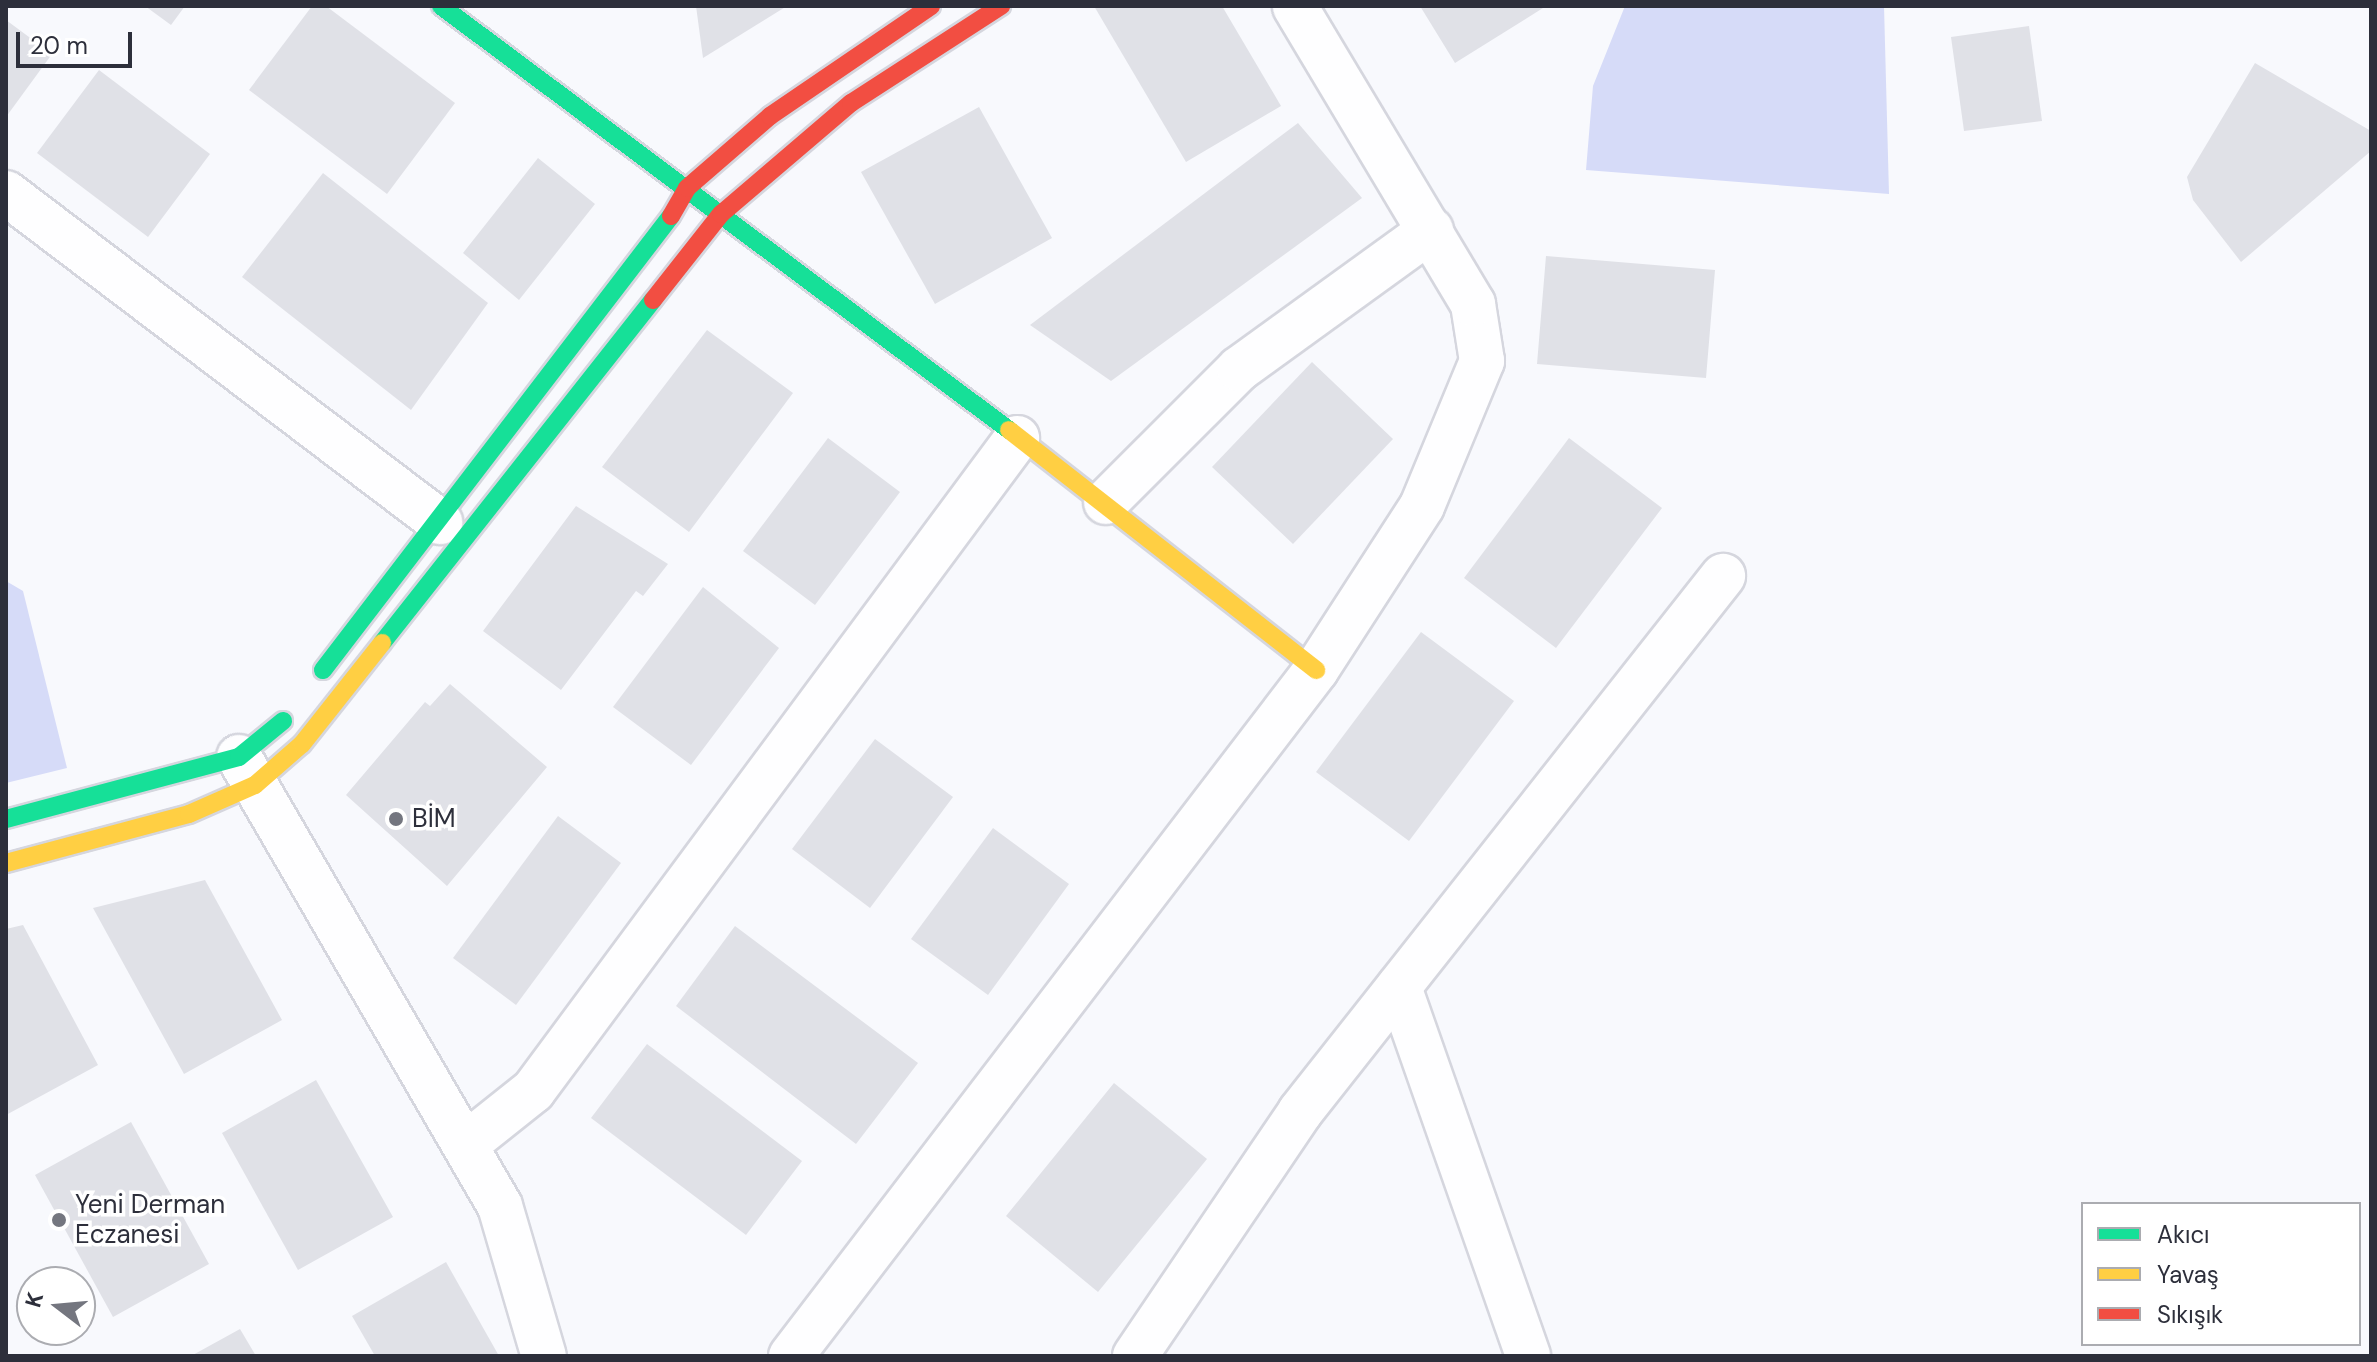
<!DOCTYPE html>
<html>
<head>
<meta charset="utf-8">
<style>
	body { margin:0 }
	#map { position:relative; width:2377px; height:1362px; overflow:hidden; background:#f8f9fd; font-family:"DM Sans",sans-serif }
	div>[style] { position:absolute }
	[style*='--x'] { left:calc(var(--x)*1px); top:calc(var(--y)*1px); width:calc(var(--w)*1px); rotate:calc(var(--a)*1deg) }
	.green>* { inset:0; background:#d6dbf8 }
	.building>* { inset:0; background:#e0e1e7 }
	.roads { filter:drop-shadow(2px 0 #d5d6de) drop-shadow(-2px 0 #d5d6de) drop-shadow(0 2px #d5d6de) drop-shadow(0 -2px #d5d6de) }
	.street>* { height:44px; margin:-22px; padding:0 22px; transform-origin:22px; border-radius:22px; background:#fefeff }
	.fast>* { height:18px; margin:-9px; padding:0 9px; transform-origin:9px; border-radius:9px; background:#16e098 }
	.slow>* { height:18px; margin:-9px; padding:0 9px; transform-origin:9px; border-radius:9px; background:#ffcf43 }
	.jam>* { height:18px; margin:-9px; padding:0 9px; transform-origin:9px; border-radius:9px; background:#f24e42 }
	.dots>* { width:22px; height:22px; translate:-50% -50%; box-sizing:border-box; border:4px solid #fff; border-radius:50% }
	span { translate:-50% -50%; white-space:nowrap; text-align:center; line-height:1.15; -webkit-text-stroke:7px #fff; paint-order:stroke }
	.poi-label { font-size:26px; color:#2d2f3b }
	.left { translate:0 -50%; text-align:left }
	.frame { position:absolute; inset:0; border:8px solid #2d2f3b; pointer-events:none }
	.legend { position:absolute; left:2081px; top:1202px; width:280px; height:144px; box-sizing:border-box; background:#fff; border:2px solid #abacb1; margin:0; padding:10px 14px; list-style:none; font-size:24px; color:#2d2f3b }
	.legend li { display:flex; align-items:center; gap:16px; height:40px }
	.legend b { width:40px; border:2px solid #abacb1 }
	.north { position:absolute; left:16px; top:1266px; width:80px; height:80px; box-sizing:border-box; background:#fff; border:2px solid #abacb1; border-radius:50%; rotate:286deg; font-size:22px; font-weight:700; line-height:32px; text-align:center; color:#2d2f3b }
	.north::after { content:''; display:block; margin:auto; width:28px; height:36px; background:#74767f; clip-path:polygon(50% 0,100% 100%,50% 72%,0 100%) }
	.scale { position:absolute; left:16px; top:32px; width:116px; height:36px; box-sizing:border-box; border:4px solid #2d2f3b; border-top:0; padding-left:10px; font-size:24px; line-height:28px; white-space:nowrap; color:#2d2f3b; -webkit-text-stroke:6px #fff; paint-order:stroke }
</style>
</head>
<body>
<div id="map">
	<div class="green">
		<i style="clip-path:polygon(1625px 6px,1884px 6px,1889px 194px,1586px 170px,1593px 86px)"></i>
		<i style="clip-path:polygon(6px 581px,23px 591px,67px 768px,6px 783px)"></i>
	</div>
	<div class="building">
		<i style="clip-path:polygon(145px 6px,185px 6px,171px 25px)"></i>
		<i style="clip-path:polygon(312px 6px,326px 6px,455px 103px,387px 194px,249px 90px)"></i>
		<i style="clip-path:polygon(696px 6px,787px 6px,703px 58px)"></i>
		<i style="clip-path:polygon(1094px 6px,1222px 6px,1281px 106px,1186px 162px)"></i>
		<i style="clip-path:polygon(1420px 6px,1542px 6px,1543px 8px,1455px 63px)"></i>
		<i style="clip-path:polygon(6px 20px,52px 54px,6px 117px)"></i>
		<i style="clip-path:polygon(2029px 26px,2042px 121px,1964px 131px,1951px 37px)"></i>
		<i style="clip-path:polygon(2255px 63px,2371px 131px,2371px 151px,2241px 262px,2193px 200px,2187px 177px)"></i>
		<i style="clip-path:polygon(99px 70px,210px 154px,148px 237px,37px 153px)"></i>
		<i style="clip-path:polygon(979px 107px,1052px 238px,935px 304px,861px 172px)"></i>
		<i style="clip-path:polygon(1298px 123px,1362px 198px,1111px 381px,1030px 325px)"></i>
		<i style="clip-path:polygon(538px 158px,595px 204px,519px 300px,463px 253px)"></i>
		<i style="clip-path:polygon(323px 173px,488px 303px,411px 410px,242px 277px)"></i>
		<i style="clip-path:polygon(1546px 256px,1715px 270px,1706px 378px,1537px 364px)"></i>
		<i style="clip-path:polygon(707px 330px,793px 393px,689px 532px,602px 467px)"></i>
		<i style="clip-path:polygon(1312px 362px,1393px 439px,1293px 544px,1212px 467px)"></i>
		<i style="clip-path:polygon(828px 438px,900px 492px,815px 605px,743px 551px)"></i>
		<i style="clip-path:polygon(1569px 438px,1662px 508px,1556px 648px,1464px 578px)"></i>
		<i style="clip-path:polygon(576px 506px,668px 564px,643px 596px,636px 591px,561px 690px,483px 631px)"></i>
		<i style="clip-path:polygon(703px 587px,779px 648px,691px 765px,613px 707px)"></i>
		<i style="clip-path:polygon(1421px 632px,1514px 701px,1409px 841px,1316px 772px)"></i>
		<i style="clip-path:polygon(450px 684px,547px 767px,447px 886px,346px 795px,425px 702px,430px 706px)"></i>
		<i style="clip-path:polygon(875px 739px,953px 797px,870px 908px,792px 849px)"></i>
		<i style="clip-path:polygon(558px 816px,621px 863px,516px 1005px,453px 958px)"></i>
		<i style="clip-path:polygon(993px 828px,1069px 884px,988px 995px,911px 939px)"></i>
		<i style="clip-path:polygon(205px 880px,282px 1020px,184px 1074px,93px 908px)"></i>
		<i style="clip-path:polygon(23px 925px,98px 1065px,6px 1115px,6px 929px)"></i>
		<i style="clip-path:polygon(735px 926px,918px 1063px,856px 1144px,676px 1006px)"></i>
		<i style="clip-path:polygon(647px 1044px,802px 1161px,746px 1235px,591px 1118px)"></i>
		<i style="clip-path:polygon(316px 1080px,393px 1217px,298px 1270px,222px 1133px)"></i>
		<i style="clip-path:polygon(1114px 1083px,1207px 1159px,1098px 1292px,1006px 1216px)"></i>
		<i style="clip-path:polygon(131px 1122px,209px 1264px,113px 1317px,35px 1175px)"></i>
		<i style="clip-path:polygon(446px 1262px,499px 1356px,375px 1356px,352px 1316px)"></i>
		<i style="clip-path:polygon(240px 1329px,256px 1356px,191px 1356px)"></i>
	</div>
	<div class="roads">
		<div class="street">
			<i style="--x:6;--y:193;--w:545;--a:37.16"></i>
			<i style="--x:1106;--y:502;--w:188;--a:-45"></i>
			<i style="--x:1239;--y:369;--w:237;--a:-35.9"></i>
			<i style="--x:239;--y:757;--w:519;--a:59.83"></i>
			<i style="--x:500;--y:1206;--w:156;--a:73.7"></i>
			<i style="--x:1399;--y:987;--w:391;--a:70.7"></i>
			<i style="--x:465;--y:1145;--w:87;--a:-38.5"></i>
			<i style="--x:533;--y:1091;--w:813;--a:-53.45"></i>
			<i style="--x:791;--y:1356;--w:864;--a:-52.57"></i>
			<i style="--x:1316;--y:670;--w:195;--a:-57.1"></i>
			<i style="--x:1422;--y:506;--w:157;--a:-67.5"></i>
			<i style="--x:1482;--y:361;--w:58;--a:-99"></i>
			<i style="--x:1473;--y:304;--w:347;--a:-120.9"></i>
			<i style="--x:1135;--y:1356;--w:295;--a:-55.9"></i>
			<i style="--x:1300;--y:1112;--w:683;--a:-51.72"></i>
		</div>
		<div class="fast">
			<i style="--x:441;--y:6;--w:709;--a:36.74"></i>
			<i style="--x:382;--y:643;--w:437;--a:-51.7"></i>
			<i style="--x:323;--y:670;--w:572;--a:-52.53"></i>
			<i style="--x:6;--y:819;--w:241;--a:-14.9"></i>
			<i style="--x:239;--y:757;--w:57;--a:-39.3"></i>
		</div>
		<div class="slow">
			<i style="--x:1009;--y:430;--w:390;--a:38"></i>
			<i style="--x:6;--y:863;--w:189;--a:-15"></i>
			<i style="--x:189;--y:814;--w:72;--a:-23.7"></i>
			<i style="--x:255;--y:785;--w:62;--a:-41.1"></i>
			<i style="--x:302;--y:744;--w:129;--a:-51.6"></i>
		</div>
		<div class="jam">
			<i style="--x:671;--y:216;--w:32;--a:-60"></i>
			<i style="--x:687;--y:188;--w:110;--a:-40.9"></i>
			<i style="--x:770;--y:116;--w:195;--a:-34.3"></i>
			<i style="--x:653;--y:300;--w:110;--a:-51.7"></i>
			<i style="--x:721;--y:214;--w:171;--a:-40.5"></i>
			<i style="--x:851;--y:103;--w:179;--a:-32.9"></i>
		</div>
	</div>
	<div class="dots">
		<i style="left:396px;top:819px;background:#74767f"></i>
		<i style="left:59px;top:1220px;background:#74767f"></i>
	</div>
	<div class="poi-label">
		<span class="left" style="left:412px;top:819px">BİM</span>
		<span class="left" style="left:75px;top:1220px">Yeni Derman<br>Eczanesi</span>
	</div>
	<div class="frame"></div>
	<ul class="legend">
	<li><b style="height:10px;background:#16e098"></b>Akıcı</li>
	<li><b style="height:10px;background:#ffcf43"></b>Yavaş</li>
	<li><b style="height:10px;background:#f24e42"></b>Sıkışık</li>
	</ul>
	<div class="north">K</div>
	<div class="scale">20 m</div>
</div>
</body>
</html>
